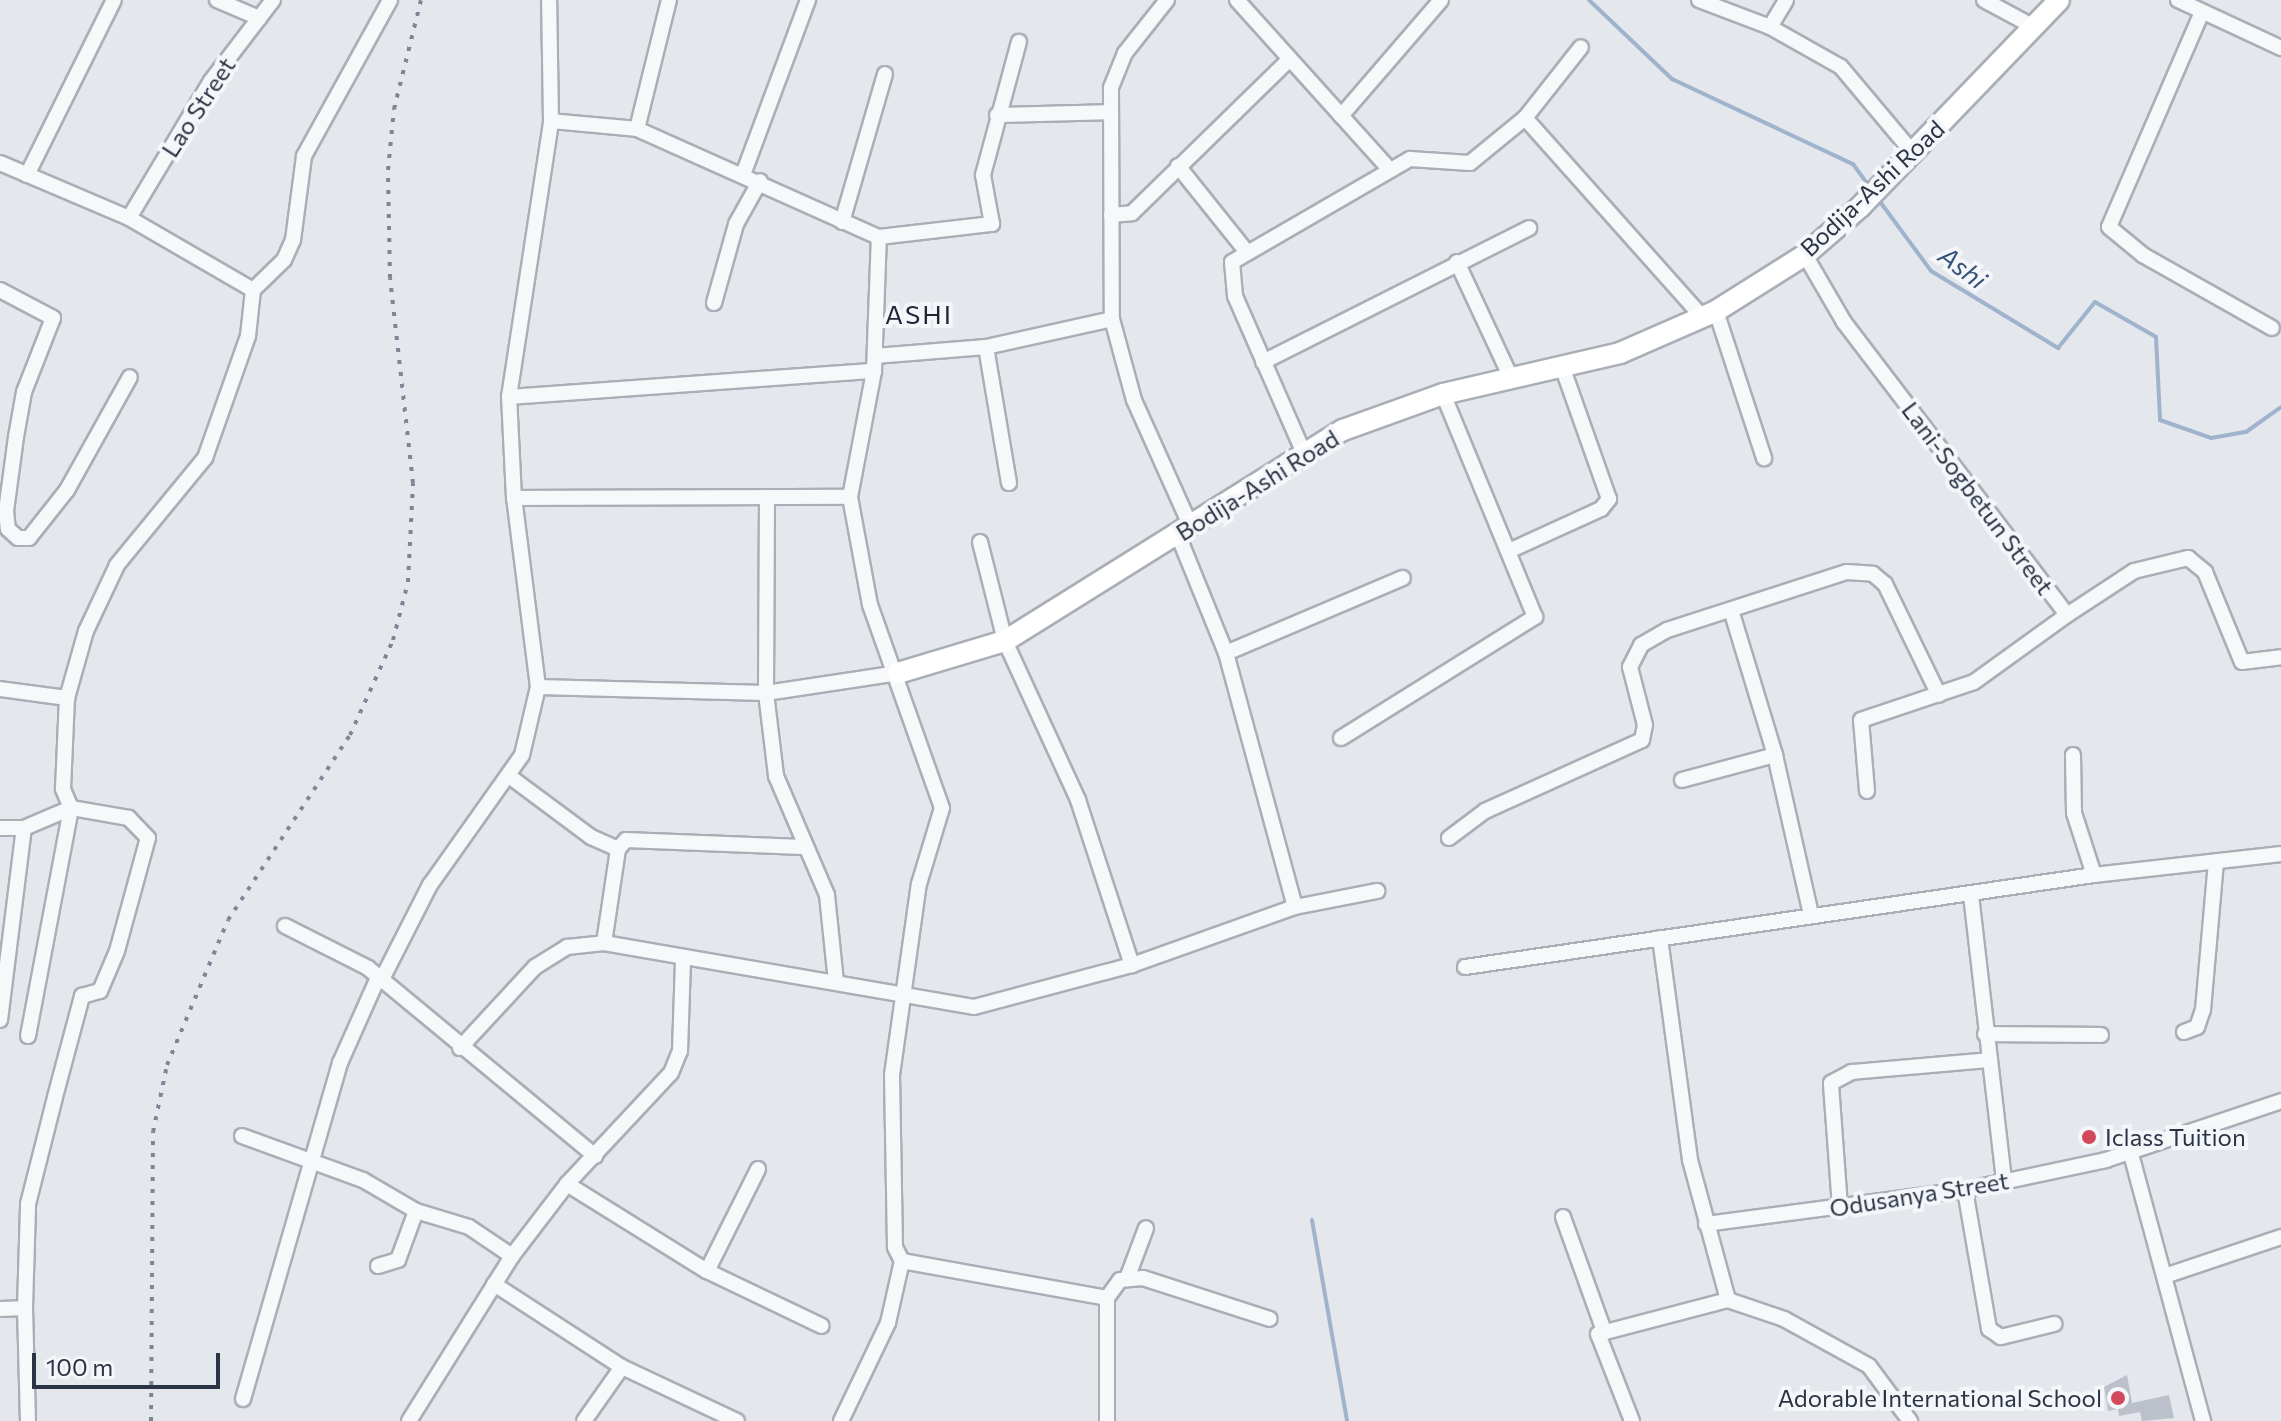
<!DOCTYPE html>
<html>
<head>
<meta charset="utf-8">
<style>
	body { margin:0 }
	#map { position:relative; width:2281px; height:1421px; overflow:hidden; background:#e4e7ec; font-family:Commissioner,sans-serif }
	div>[style] { position:absolute }
	[style*='--x'] { left:calc(var(--x)*1px); top:calc(var(--y)*1px); width:calc(var(--w)*1px); rotate:calc(var(--a)*1deg) }
	.stream>* { height:4px; margin:-2px; padding:0 2px; transform-origin:2px; border-radius:2px; background:#9fb4cc }
	.building>* { inset:0; background:#bbc0ca }
	.roads { filter:drop-shadow(2px 0 #a9aeb7) drop-shadow(-2px 0 #a9aeb7) drop-shadow(0 2px #a9aeb7) drop-shadow(0 -2px #a9aeb7) }
	.street>* { height:14px; margin:-7px; padding:0 7px; transform-origin:7px; border-radius:7px; background:#f7f8fa }
	.secondary>* { height:20px; margin:-10px; padding:0 10px; transform-origin:10px; border-radius:10px; background:#fff }
	.rail>* { height:4px; margin-top:-2px; transform-origin:0; background:repeating-linear-gradient(90deg,#7d8696 0 4px,transparent 0 12px) }
	.dots>* { width:22px; height:22px; translate:-50% -50%; box-sizing:border-box; border:4px solid #f4f6f9; border-radius:50% }
	span { translate:-50% -50%; white-space:nowrap; text-align:center; line-height:1.15; -webkit-text-stroke:8px #f4f6f9; paint-order:stroke }
	.street-label { font-size:24px; color:#2b3445 }
	.poi-label { font-size:24px; color:#2b3445 }
	.left { translate:0 -50%; text-align:left }
	.right { translate:-100% -50%; text-align:right }
	.water-label { font-size:26px; color:#34527a; font-style:italic }
	.neighbourhood-label { font-size:26px; color:#1d2536; letter-spacing:2px }
	.scale { position:absolute; left:32px; top:1353px; width:188px; height:36px; box-sizing:border-box; border:4px solid #2b3445; border-top:0; padding-left:10px; font-size:24px; line-height:28px; white-space:nowrap; color:#2b3445; -webkit-text-stroke:6px #f4f6f9; paint-order:stroke }
</style>
</head>
<body>
<div id="map">
	<div class="stream">
		<i style="--x:1589;--y:0;--w:115;--a:43.6"></i>
		<i style="--x:1672;--y:79;--w:200;--a:25.2"></i>
		<i style="--x:1853;--y:164;--w:31;--a:54"></i>
		<i style="--x:1878;--y:199;--w:89;--a:53.6"></i>
		<i style="--x:1931;--y:271;--w:149;--a:31.2"></i>
		<i style="--x:2058;--y:348;--w:59;--a:-51.2"></i>
		<i style="--x:2095;--y:302;--w:70;--a:29.8"></i>
		<i style="--x:2156;--y:337;--w:83;--a:87.2"></i>
		<i style="--x:2160;--y:420;--w:54;--a:19.4"></i>
		<i style="--x:2211;--y:438;--w:36;--a:-10"></i>
		<i style="--x:2246;--y:432;--w:43;--a:-35.5"></i>
		<i style="--x:1312;--y:1220;--w:204;--a:80.1"></i>
	</div>
	<div class="building">
		<i style="clip-path:polygon(2127px 1375px,2132px 1403px,2169px 1395px,2174px 1418px,2142px 1421px,2140px 1412px,2119px 1416px,2118px 1409px,2108px 1411px,2104px 1387px)"></i>
	</div>
	<div class="roads">
		<div class="street">
			<i style="--x:217;--y:0;--w:46;--a:23.2"></i>
			<i style="--x:1167;--y:0;--w:68;--a:128.4"></i>
			<i style="--x:1125;--y:53;--w:38;--a:112"></i>
			<i style="--x:1111;--y:88;--w:231;--a:89.8"></i>
			<i style="--x:1112;--y:319;--w:84;--a:74.8"></i>
			<i style="--x:1134;--y:400;--w:139;--a:65.8"></i>
			<i style="--x:1237;--y:0;--w:229;--a:48"></i>
			<i style="--x:1699;--y:0;--w:76;--a:20.8"></i>
			<i style="--x:1770;--y:27;--w:81;--a:29.4"></i>
			<i style="--x:1841;--y:67;--w:114;--a:50"></i>
			<i style="--x:1984;--y:0;--w:55;--a:28.4"></i>
			<i style="--x:2178;--y:0;--w:114;--a:25"></i>
			<i style="--x:2202;--y:12;--w:234;--a:113.4"></i>
			<i style="--x:2109;--y:227;--w:44;--a:39.5"></i>
			<i style="--x:2143;--y:255;--w:148;--a:29.5"></i>
			<i style="--x:1770;--y:27;--w:31;--a:-59"></i>
			<i style="--x:997;--y:115;--w:112;--a:-1.5"></i>
			<i style="--x:1341;--y:116;--w:153;--a:-49.2"></i>
			<i style="--x:1525;--y:118;--w:90;--a:-51.7"></i>
			<i style="--x:551;--y:121;--w:86;--a:5.3"></i>
			<i style="--x:637;--y:129;--w:265;--a:24.1"></i>
			<i style="--x:879;--y:237;--w:114;--a:-6.6"></i>
			<i style="--x:992;--y:224;--w:50;--a:-100.4"></i>
			<i style="--x:983;--y:175;--w:138;--a:-74.9"></i>
			<i style="--x:637;--y:129;--w:133;--a:-76.1"></i>
			<i style="--x:0;--y:163;--w:140;--a:23.1"></i>
			<i style="--x:129;--y:218;--w:143;--a:30.1"></i>
			<i style="--x:1178;--y:166;--w:109;--a:51.3"></i>
			<i style="--x:744;--y:172;--w:184;--a:-69.6"></i>
			<i style="--x:27;--y:175;--w:195;--a:-63.6"></i>
			<i style="--x:1111;--y:215;--w:21;--a:-5"></i>
			<i style="--x:1132;--y:213;--w:219;--a:-44.3"></i>
			<i style="--x:129;--y:218;--w:160;--a:-59.1"></i>
			<i style="--x:211;--y:81;--w:102;--a:-52.6"></i>
			<i style="--x:842;--y:222;--w:154;--a:-73.8"></i>
			<i style="--x:1805;--y:255;--w:78;--a:59.8"></i>
			<i style="--x:1844;--y:322;--w:368;--a:52.7"></i>
			<i style="--x:2067;--y:615;--w:80;--a:-33.3"></i>
			<i style="--x:2134;--y:571;--w:56;--a:-13.5"></i>
			<i style="--x:2188;--y:558;--w:22;--a:39"></i>
			<i style="--x:2205;--y:572;--w:97;--a:67.7"></i>
			<i style="--x:2242;--y:662;--w:39;--a:-7"></i>
			<i style="--x:1457;--y:262;--w:128;--a:65"></i>
			<i style="--x:0;--y:290;--w:60;--a:27.8"></i>
			<i style="--x:53;--y:318;--w:79;--a:111.4"></i>
			<i style="--x:24;--y:392;--w:46;--a:100.1"></i>
			<i style="--x:16;--y:437;--w:75;--a:97.7"></i>
			<i style="--x:6;--y:511;--w:18;--a:84"></i>
			<i style="--x:8;--y:529;--w:13;--a:42"></i>
			<i style="--x:18;--y:538;--w:11;--a:0"></i>
			<i style="--x:29;--y:538;--w:61;--a:-51.6"></i>
			<i style="--x:67;--y:490;--w:129;--a:-60.9"></i>
			<i style="--x:714;--y:303;--w:82;--a:-74.4"></i>
			<i style="--x:736;--y:224;--w:49;--a:-60.8"></i>
			<i style="--x:1716;--y:311;--w:155;--a:71.9"></i>
			<i style="--x:986;--y:347;--w:138;--a:80.4"></i>
			<i style="--x:875;--y:356;--w:111;--a:-4.6"></i>
			<i style="--x:986;--y:347;--w:129;--a:-12.5"></i>
			<i style="--x:1263;--y:362;--w:298;--a:-26.7"></i>
			<i style="--x:509;--y:397;--w:366;--a:-4.1"></i>
			<i style="--x:1303;--y:451;--w:169;--a:-113.7"></i>
			<i style="--x:1235;--y:296;--w:34;--a:-95"></i>
			<i style="--x:1232;--y:262;--w:206;--a:-30.1"></i>
			<i style="--x:1410;--y:159;--w:60;--a:3.8"></i>
			<i style="--x:1470;--y:163;--w:71;--a:-39.3"></i>
			<i style="--x:1525;--y:118;--w:266;--a:48.3"></i>
			<i style="--x:514;--y:498;--w:336;--a:-0.2"></i>
			<i style="--x:767;--y:499;--w:194;--a:90.3"></i>
			<i style="--x:766;--y:693;--w:84;--a:83.1"></i>
			<i style="--x:776;--y:776;--w:129;--a:66.8"></i>
			<i style="--x:827;--y:895;--w:87;--a:84.1"></i>
			<i style="--x:1178;--y:535;--w:127;--a:67.9"></i>
			<i style="--x:1226;--y:653;--w:263;--a:74.8"></i>
			<i style="--x:980;--y:542;--w:102;--a:75.8"></i>
			<i style="--x:1005;--y:641;--w:175;--a:65.3"></i>
			<i style="--x:1078;--y:800;--w:174;--a:71.9"></i>
			<i style="--x:1511;--y:550;--w:99;--a:-24.5"></i>
			<i style="--x:1601;--y:509;--w:13;--a:-51"></i>
			<i style="--x:1609;--y:499;--w:138;--a:-109.5"></i>
			<i style="--x:1731;--y:610;--w:152;--a:73.1"></i>
			<i style="--x:1775;--y:755;--w:164;--a:77.3"></i>
			<i style="--x:1226;--y:653;--w:192;--a:-23"></i>
			<i style="--x:538;--y:687;--w:228;--a:1.5"></i>
			<i style="--x:766;--y:693;--w:134;--a:-8.6"></i>
			<i style="--x:0;--y:689;--w:68;--a:7.7"></i>
			<i style="--x:1341;--y:738;--w:229;--a:-32"></i>
			<i style="--x:1535;--y:617;--w:241;--a:-112.4"></i>
			<i style="--x:2073;--y:755;--w:58;--a:89"></i>
			<i style="--x:2074;--y:813;--w:65;--a:72.1"></i>
			<i style="--x:509;--y:776;--w:102;--a:36.6"></i>
			<i style="--x:591;--y:837;--w:30;--a:24"></i>
			<i style="--x:1682;--y:780;--w:96;--a:-15"></i>
			<i style="--x:1867;--y:791;--w:71;--a:-94.8"></i>
			<i style="--x:1861;--y:720;--w:119;--a:-18.6"></i>
			<i style="--x:1974;--y:682;--w:115;--a:-35.8"></i>
			<i style="--x:0;--y:828;--w:24;--a:0"></i>
			<i style="--x:24;--y:828;--w:51;--a:-23.1"></i>
			<i style="--x:1449;--y:838;--w:45;--a:-36.9"></i>
			<i style="--x:1485;--y:811;--w:172;--a:-24.3"></i>
			<i style="--x:1642;--y:740;--w:15;--a:-79"></i>
			<i style="--x:1645;--y:725;--w:60;--a:-104.5"></i>
			<i style="--x:1630;--y:667;--w:25;--a:-63"></i>
			<i style="--x:1641;--y:645;--w:30;--a:-30"></i>
			<i style="--x:1667;--y:630;--w:189;--a:-17.9"></i>
			<i style="--x:1847;--y:572;--w:26;--a:4"></i>
			<i style="--x:1873;--y:574;--w:16;--a:40"></i>
			<i style="--x:1885;--y:584;--w:123;--a:64.1"></i>
			<i style="--x:1971;--y:895;--w:289;--a:83.4"></i>
			<i style="--x:285;--y:926;--w:93;--a:26.8"></i>
			<i style="--x:368;--y:968;--w:295;--a:39.6"></i>
			<i style="--x:1660;--y:938;--w:224;--a:82.3"></i>
			<i style="--x:1690;--y:1160;--w:145;--a:74.8"></i>
			<i style="--x:1728;--y:1300;--w:59;--a:18.7"></i>
			<i style="--x:1784;--y:1319;--w:97;--a:28.9"></i>
			<i style="--x:1869;--y:1366;--w:69;--a:53.3"></i>
			<i style="--x:604;--y:943;--w:95;--a:-81.5"></i>
			<i style="--x:618;--y:849;--w:12;--a:-48"></i>
			<i style="--x:626;--y:840;--w:176;--a:2.3"></i>
			<i style="--x:1465;--y:967;--w:636;--a:-8.32"></i>
			<i style="--x:2094;--y:875;--w:188;--a:-6.4"></i>
			<i style="--x:381;--y:981;--w:108;--a:-63"></i>
			<i style="--x:430;--y:885;--w:159;--a:-54.7"></i>
			<i style="--x:522;--y:755;--w:70;--a:-76.8"></i>
			<i style="--x:538;--y:687;--w:191;--a:-97.2"></i>
			<i style="--x:514;--y:498;--w:101;--a:-92.8"></i>
			<i style="--x:509;--y:397;--w:279;--a:-81.3"></i>
			<i style="--x:551;--y:121;--w:121;--a:-90.9"></i>
			<i style="--x:0;--y:1020;--w:193;--a:-82.9"></i>
			<i style="--x:2184;--y:1032;--w:14;--a:-21"></i>
			<i style="--x:2197;--y:1027;--w:18;--a:-71"></i>
			<i style="--x:2203;--y:1010;--w:149;--a:-85"></i>
			<i style="--x:1985;--y:1034;--w:116;--a:0.5"></i>
			<i style="--x:28;--y:1036;--w:232;--a:-79.3"></i>
			<i style="--x:460;--y:1048;--w:110;--a:-47.2"></i>
			<i style="--x:535;--y:967;--w:38;--a:-32"></i>
			<i style="--x:567;--y:947;--w:37;--a:-6"></i>
			<i style="--x:604;--y:943;--w:375;--a:9.8"></i>
			<i style="--x:974;--y:1007;--w:163;--a:-14.9"></i>
			<i style="--x:1132;--y:965;--w:173;--a:-19.6"></i>
			<i style="--x:1295;--y:907;--w:84;--a:-11"></i>
			<i style="--x:242;--y:1136;--w:129;--a:20"></i>
			<i style="--x:363;--y:1180;--w:61;--a:30.3"></i>
			<i style="--x:416;--y:1211;--w:55;--a:16.8"></i>
			<i style="--x:469;--y:1227;--w:52;--a:34"></i>
			<i style="--x:2131;--y:1154;--w:277;--a:74.9"></i>
			<i style="--x:567;--y:1184;--w:165;--a:31.9"></i>
			<i style="--x:707;--y:1271;--w:127;--a:25.6"></i>
			<i style="--x:1965;--y:1190;--w:141;--a:80.2"></i>
			<i style="--x:1989;--y:1329;--w:14;--a:34"></i>
			<i style="--x:2001;--y:1337;--w:55;--a:-13.8"></i>
			<i style="--x:1840;--y:1207;--w:124;--a:-94.2"></i>
			<i style="--x:1831;--y:1083;--w:24;--a:-28"></i>
			<i style="--x:1852;--y:1072;--w:138;--a:-5"></i>
			<i style="--x:1563;--y:1217;--w:121;--a:70.2"></i>
			<i style="--x:1706;--y:1224;--w:261;--a:-7.5"></i>
			<i style="--x:1965;--y:1190;--w:144;--a:-12"></i>
			<i style="--x:2106;--y:1160;--w:185;--a:-18.6"></i>
			<i style="--x:902;--y:1261;--w:208;--a:10.2"></i>
			<i style="--x:1107;--y:1298;--w:22;--a:-54"></i>
			<i style="--x:1120;--y:1280;--w:23;--a:-5"></i>
			<i style="--x:1143;--y:1278;--w:133;--a:17.9"></i>
			<i style="--x:378;--y:1266;--w:21;--a:-17"></i>
			<i style="--x:398;--y:1260;--w:52;--a:-69.8"></i>
			<i style="--x:707;--y:1271;--w:114;--a:-63.4"></i>
			<i style="--x:2168;--y:1275;--w:119;--a:-18.6"></i>
			<i style="--x:1128;--y:1276;--w:51;--a:-69.4"></i>
			<i style="--x:494;--y:1284;--w:153;--a:33"></i>
			<i style="--x:25;--y:1308;--w:113;--a:88.5"></i>
			<i style="--x:0;--y:1309;--w:25;--a:-2"></i>
			<i style="--x:25;--y:1308;--w:104;--a:-88.3"></i>
			<i style="--x:28;--y:1204;--w:110;--a:-75.8"></i>
			<i style="--x:55;--y:1097;--w:105;--a:-75"></i>
			<i style="--x:82;--y:996;--w:19;--a:-16"></i>
			<i style="--x:100;--y:991;--w:43;--a:-67"></i>
			<i style="--x:117;--y:951;--w:117;--a:-74.7"></i>
			<i style="--x:148;--y:838;--w:28;--a:-134"></i>
			<i style="--x:129;--y:818;--w:59;--a:-170.2"></i>
			<i style="--x:71;--y:808;--w:21;--a:-113"></i>
			<i style="--x:63;--y:789;--w:91;--a:-87.5"></i>
			<i style="--x:67;--y:698;--w:70;--a:-74.2"></i>
			<i style="--x:86;--y:631;--w:73;--a:-64.8"></i>
			<i style="--x:117;--y:565;--w:139;--a:-50.6"></i>
			<i style="--x:205;--y:458;--w:129;--a:-70.6"></i>
			<i style="--x:248;--y:336;--w:46;--a:-83.8"></i>
			<i style="--x:253;--y:290;--w:43;--a:-44.1"></i>
			<i style="--x:284;--y:260;--w:22;--a:-66"></i>
			<i style="--x:293;--y:240;--w:85;--a:-82.5"></i>
			<i style="--x:304;--y:156;--w:178;--a:-61.1"></i>
			<i style="--x:243;--y:1399;--w:350;--a:-73.9"></i>
			<i style="--x:340;--y:1063;--w:91;--a:-66"></i>
			<i style="--x:409;--y:1421;--w:195;--a:-58"></i>
			<i style="--x:512;--y:1256;--w:91;--a:-52.6"></i>
			<i style="--x:567;--y:1184;--w:152;--a:-46.9"></i>
			<i style="--x:671;--y:1073;--w:24;--a:-68"></i>
			<i style="--x:680;--y:1051;--w:90;--a:-88.1"></i>
			<i style="--x:584;--y:1421;--w:66;--a:-54.9"></i>
			<i style="--x:622;--y:1367;--w:127;--a:25.2"></i>
			<i style="--x:841;--y:1421;--w:109;--a:-64.4"></i>
			<i style="--x:888;--y:1323;--w:64;--a:-77.3"></i>
			<i style="--x:902;--y:1261;--w:16;--a:-117"></i>
			<i style="--x:895;--y:1247;--w:172;--a:-91"></i>
			<i style="--x:892;--y:1075;--w:193;--a:-82"></i>
			<i style="--x:919;--y:884;--w:79;--a:-73.2"></i>
			<i style="--x:942;--y:808;--w:215;--a:-109.5"></i>
			<i style="--x:870;--y:605;--w:110;--a:-100.5"></i>
			<i style="--x:850;--y:497;--w:128;--a:-79.2"></i>
			<i style="--x:874;--y:371;--w:134;--a:-87.9"></i>
			<i style="--x:1107;--y:1421;--w:123;--a:-90"></i>
			<i style="--x:1632;--y:1421;--w:93;--a:-111.3"></i>
			<i style="--x:1598;--y:1334;--w:134;--a:-14.7"></i>
		</div>
		<div class="secondary">
			<i style="--x:898;--y:673;--w:112;--a:-16.7"></i>
			<i style="--x:1005;--y:641;--w:398;--a:-32"></i>
			<i style="--x:1343;--y:430;--w:106;--a:-19.8"></i>
			<i style="--x:1443;--y:394;--w:182;--a:-13"></i>
			<i style="--x:1620;--y:353;--w:105;--a:-23.6"></i>
			<i style="--x:1716;--y:311;--w:105;--a:-32.2"></i>
			<i style="--x:1805;--y:255;--w:73;--a:-41.1"></i>
			<i style="--x:1860;--y:207;--w:287;--a:-46.1"></i>
		</div>
	</div>
	<div class="rail">
		<i style="--x:151;--y:1421;--w:289;--a:-89.6"></i>
		<i style="--x:153;--y:1132;--w:68;--a:-78.2"></i>
		<i style="--x:167;--y:1065;--w:157;--a:-67.2"></i>
		<i style="--x:228;--y:920;--w:222;--a:-56.6"></i>
		<i style="--x:350;--y:735;--w:104;--a:-65.6"></i>
		<i style="--x:393;--y:640;--w:60;--a:-75.5"></i>
		<i style="--x:408;--y:582;--w:99;--a:-87.1"></i>
		<i style="--x:413;--y:483;--w:206;--a:-96.4"></i>
		<i style="--x:390;--y:278;--w:108;--a:-91.1"></i>
		<i style="--x:388;--y:170;--w:61;--a:-84.4"></i>
		<i style="--x:394;--y:109;--w:112;--a:-76.1"></i>
	</div>
	<div class="dots">
		<i style="left:2089px;top:1137px;background:#d1495b"></i>
		<i style="left:2118px;top:1398px;background:#d1495b"></i>
	</div>
	<div class="street-label">
		<span style="left:198px;top:107px;rotate:-57deg">Lao Street</span>
		<span style="left:1872px;top:188px;rotate:-43deg">Bodija-Ashi Road</span>
		<span style="left:1257px;top:485px;rotate:-32deg">Bodija-Ashi Road</span>
		<span style="left:1978px;top:498px;rotate:53deg">Lani-Sogbetun Street</span>
		<span style="left:1919px;top:1194px;rotate:-9deg">Odusanya Street</span>
	</div>
	<div class="poi-label">
		<span class="left" style="left:2105px;top:1137px">Iclass Tuition</span>
		<span class="right" style="left:2102px;top:1398px">Adorable International School</span>
	</div>
	<div class="water-label">
		<span style="left:1963px;top:267px;rotate:37deg">Ashi</span>
	</div>
	<div class="neighbourhood-label">
		<span style="left:919px;top:314px">ASHI</span>
	</div>
	<div class="scale">100 m</div>
</div>
</body>
</html>
